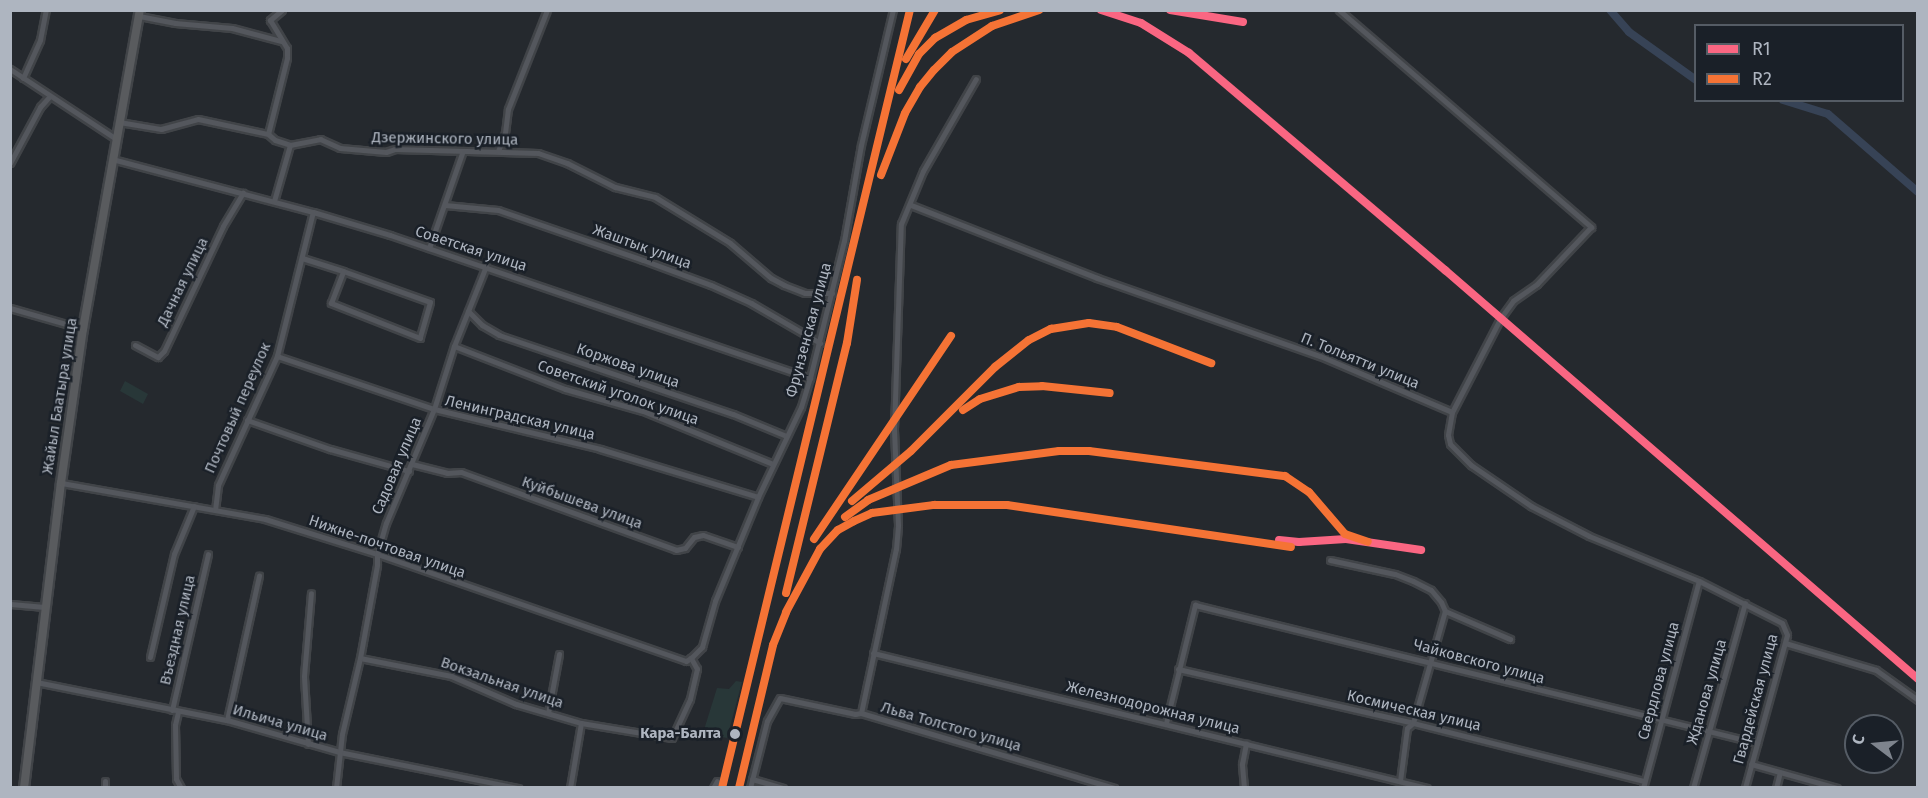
<!DOCTYPE html>
<html>
<head>
<meta charset="utf-8">
<style>
	body { margin:0 }
	#map { position:relative; width:1928px; height:798px; overflow:hidden; background:#25292e; font-family:"Fira Sans",sans-serif }
	div>[style] { position:absolute }
	[style*='--x'] { left:calc(var(--x)*1px); top:calc(var(--y)*1px); width:calc(var(--w)*1px); rotate:calc(var(--a)*1deg) }
	.green>* { inset:0; background:#283738 }
	.river>* { height:8px; margin:-4px; padding:0 4px; transform-origin:4px; border-radius:4px; background:#374356 }
	.roads { filter:drop-shadow(2px 0 #414448) drop-shadow(-2px 0 #414448) drop-shadow(0 2px #414448) drop-shadow(0 -2px #414448) }
	.minor>* { height:5px; margin:-2.5px; padding:0 2.5px; transform-origin:2.5px; border-radius:2.5px; background:#54575d }
	.highway>* { height:8px; margin:-4px; padding:0 4px; transform-origin:4px; border-radius:4px; background:#595b5e }
	.rail-1>* { height:8px; margin:-4px; padding:0 4px; transform-origin:4px; border-radius:4px; background:#fa6682 }
	.rail-2>* { height:8px; margin:-4px; padding:0 4px; transform-origin:4px; border-radius:4px; background:#f57335 }
	.dots>* { width:16px; height:16px; translate:-50% -50%; box-sizing:border-box; border:3px solid #1a2028; border-radius:50% }
	span { translate:-50% -50%; white-space:nowrap; text-align:center; line-height:1.15; -webkit-text-stroke:5px #1a2028; paint-order:stroke }
	.street-label { font-size:15px; color:#aeb5c0 }
	.stop-label { font-size:15px; color:#aeb5c0; font-weight:700 }
	.right { translate:-100% -50%; text-align:right }
	.frame { position:absolute; inset:0; border:12px solid #aeb5c0; pointer-events:none }
	.legend { position:absolute; left:1694px; top:24px; width:210px; height:78px; box-sizing:border-box; background:#1a2028; border:2px solid #555c65; margin:0; padding:8px 10px; list-style:none; font-size:18px; color:#aeb5c0 }
	.legend li { display:flex; align-items:center; gap:12px; height:30px }
	.legend b { width:30px; border:2px solid #555c65 }
	.north { position:absolute; left:1844px; top:714px; width:60px; height:60px; box-sizing:border-box; background:#1a2028; border:2px solid #555c65; border-radius:50%; rotate:286deg; font-size:16px; font-weight:700; line-height:24px; text-align:center; color:#aeb5c0 }
	.north::after { content:''; display:block; margin:auto; width:21px; height:27px; background:#7e848d; clip-path:polygon(50% 0,100% 100%,50% 72%,0 100%) }
</style>
</head>
<body>
<div id="map">
	<div class="green">
		<i style="clip-path:polygon(125px 381px,148px 394px,143px 404px,120px 391px)"></i>
		<i style="clip-path:polygon(736px 681px,742px 682px,727px 738px,703px 733px,717px 688px,729px 689px)"></i>
	</div>
	<div class="river">
		<i style="--x:1610;--y:10;--w:29;--a:49"></i>
		<i style="--x:1629;--y:32;--w:82;--a:35.6"></i>
		<i style="--x:1783;--y:100;--w:47;--a:17.3"></i>
		<i style="--x:1828;--y:114;--w:119;--a:40.9"></i>
	</div>
	<div class="roads">
		<div class="minor">
			<i style="--x:282;--y:10;--w:16;--a:140"></i>
			<i style="--x:270;--y:20;--w:33;--a:59"></i>
			<i style="--x:287;--y:48;--w:10;--a:90"></i>
			<i style="--x:287;--y:58;--w:78;--a:104"></i>
			<i style="--x:268;--y:134;--w:9;--a:41"></i>
			<i style="--x:275;--y:140;--w:16;--a:18"></i>
			<i style="--x:290;--y:145;--w:31;--a:-11"></i>
			<i style="--x:320;--y:139;--w:22;--a:24"></i>
			<i style="--x:340;--y:148;--w:46;--a:5"></i>
			<i style="--x:386;--y:152;--w:9;--a:-18"></i>
			<i style="--x:395;--y:149;--w:143;--a:1.6"></i>
			<i style="--x:538;--y:153;--w:31;--a:19"></i>
			<i style="--x:567;--y:163;--w:54;--a:26.6"></i>
			<i style="--x:615;--y:187;--w:41;--a:14"></i>
			<i style="--x:655;--y:197;--w:88;--a:31.5"></i>
			<i style="--x:730;--y:243;--w:54;--a:40.5"></i>
			<i style="--x:771;--y:278;--w:15;--a:28"></i>
			<i style="--x:784;--y:285;--w:22;--a:21"></i>
			<i style="--x:805;--y:293;--w:27;--a:0"></i>
			<i style="--x:1339;--y:10;--w:333;--a:40.7"></i>
			<i style="--x:1591;--y:227;--w:79;--a:133.5"></i>
			<i style="--x:1537;--y:284;--w:29;--a:145"></i>
			<i style="--x:1513;--y:301;--w:22;--a:126"></i>
			<i style="--x:1500;--y:319;--w:105;--a:117.3"></i>
			<i style="--x:139;--y:16;--w:37;--a:11"></i>
			<i style="--x:175;--y:23;--w:57;--a:5"></i>
			<i style="--x:232;--y:28;--w:51;--a:14.9"></i>
			<i style="--x:10;--y:69;--w:127;--a:33.4"></i>
			<i style="--x:23;--y:78;--w:42;--a:-65.9"></i>
			<i style="--x:40;--y:40;--w:31;--a:-79"></i>
			<i style="--x:119;--y:122;--w:43;--a:9.5"></i>
			<i style="--x:161;--y:129;--w:38;--a:-15"></i>
			<i style="--x:198;--y:119;--w:72;--a:12.1"></i>
			<i style="--x:498;--y:151;--w:19;--a:-69"></i>
			<i style="--x:505;--y:133;--w:24;--a:-83"></i>
			<i style="--x:508;--y:109;--w:106;--a:-68.5"></i>
			<i style="--x:112;--y:159;--w:208;--a:14.8"></i>
			<i style="--x:313;--y:212;--w:80;--a:16.6"></i>
			<i style="--x:390;--y:235;--w:444;--a:18.8"></i>
			<i style="--x:10;--y:163;--w:64;--a:-61.8"></i>
			<i style="--x:40;--y:107;--w:13;--a:-48"></i>
			<i style="--x:274;--y:201;--w:58;--a:-74.1"></i>
			<i style="--x:445;--y:205;--w:53;--a:5.4"></i>
			<i style="--x:498;--y:210;--w:153;--a:19"></i>
			<i style="--x:643;--y:260;--w:72;--a:20.2"></i>
			<i style="--x:711;--y:285;--w:44;--a:24.2"></i>
			<i style="--x:751;--y:303;--w:80;--a:30.1"></i>
			<i style="--x:911;--y:205;--w:200;--a:21.4"></i>
			<i style="--x:1097;--y:278;--w:236;--a:19.3"></i>
			<i style="--x:1320;--y:356;--w:143;--a:23"></i>
			<i style="--x:1452;--y:412;--w:23;--a:100"></i>
			<i style="--x:1448;--y:435;--w:9;--a:77"></i>
			<i style="--x:1450;--y:444;--w:30;--a:45"></i>
			<i style="--x:1471;--y:465;--w:73;--a:34.3"></i>
			<i style="--x:1531;--y:506;--w:65;--a:27.3"></i>
			<i style="--x:1589;--y:536;--w:119;--a:22.2"></i>
			<i style="--x:1699;--y:581;--w:93;--a:26.8"></i>
			<i style="--x:1782;--y:623;--w:13;--a:67"></i>
			<i style="--x:1787;--y:635;--w:159;--a:105.4"></i>
			<i style="--x:429;--y:248;--w:101;--a:-70.8"></i>
			<i style="--x:302;--y:258;--w:43;--a:17.6"></i>
			<i style="--x:343;--y:271;--w:92;--a:19.6"></i>
			<i style="--x:430;--y:302;--w:37;--a:106"></i>
			<i style="--x:420;--y:338;--w:96;--a:-158.5"></i>
			<i style="--x:331;--y:303;--w:34;--a:-69"></i>
			<i style="--x:10;--y:308;--w:76;--a:16"></i>
			<i style="--x:468;--y:311;--w:20;--a:45"></i>
			<i style="--x:482;--y:325;--w:20;--a:30"></i>
			<i style="--x:499;--y:335;--w:247;--a:18.7"></i>
			<i style="--x:733;--y:414;--w:57;--a:22.5"></i>
			<i style="--x:135;--y:345;--w:26;--a:28"></i>
			<i style="--x:158;--y:357;--w:8;--a:-45"></i>
			<i style="--x:164;--y:351;--w:138;--a:-64.7"></i>
			<i style="--x:223;--y:226;--w:39;--a:-59"></i>
			<i style="--x:454;--y:346;--w:119;--a:21.2"></i>
			<i style="--x:565;--y:389;--w:81;--a:15.8"></i>
			<i style="--x:643;--y:411;--w:140;--a:22.2"></i>
			<i style="--x:277;--y:356;--w:166;--a:18.7"></i>
			<i style="--x:434;--y:409;--w:171;--a:13.5"></i>
			<i style="--x:600;--y:449;--w:165;--a:16.9"></i>
			<i style="--x:247;--y:420;--w:88;--a:19.3"></i>
			<i style="--x:330;--y:449;--w:82;--a:15.6"></i>
			<i style="--x:412;--y:464;--w:36;--a:14"></i>
			<i style="--x:447;--y:473;--w:14;--a:-4"></i>
			<i style="--x:461;--y:472;--w:229;--a:19.9"></i>
			<i style="--x:676;--y:550;--w:9;--a:-13"></i>
			<i style="--x:685;--y:548;--w:14;--a:-51"></i>
			<i style="--x:694;--y:537;--w:9;--a:-13"></i>
			<i style="--x:703;--y:535;--w:37;--a:19"></i>
			<i style="--x:61;--y:483;--w:207;--a:10"></i>
			<i style="--x:265;--y:519;--w:117;--a:17.4"></i>
			<i style="--x:377;--y:554;--w:327;--a:19.1"></i>
			<i style="--x:686;--y:661;--w:6;--a:-31"></i>
			<i style="--x:215;--y:510;--w:25;--a:-83"></i>
			<i style="--x:218;--y:485;--w:142;--a:-65.4"></i>
			<i style="--x:277;--y:356;--w:148;--a:-76"></i>
			<i style="--x:1330;--y:560;--w:66;--a:12.2"></i>
			<i style="--x:1395;--y:574;--w:19;--a:21"></i>
			<i style="--x:1413;--y:581;--w:20;--a:27"></i>
			<i style="--x:1431;--y:590;--w:16;--a:50"></i>
			<i style="--x:1441;--y:602;--w:10;--a:66"></i>
			<i style="--x:1445;--y:611;--w:71;--a:23.3"></i>
			<i style="--x:10;--y:604;--w:35;--a:5"></i>
			<i style="--x:1785;--y:643;--w:95;--a:16.5"></i>
			<i style="--x:1876;--y:670;--w:52;--a:35.5"></i>
			<i style="--x:873;--y:653;--w:570;--a:13.7"></i>
			<i style="--x:150;--y:657;--w:106;--a:-76.9"></i>
			<i style="--x:174;--y:554;--w:52;--a:-67.4"></i>
			<i style="--x:360;--y:658;--w:93;--a:11.2"></i>
			<i style="--x:451;--y:676;--w:71;--a:23.3"></i>
			<i style="--x:516;--y:704;--w:68;--a:16.3"></i>
			<i style="--x:581;--y:723;--w:92;--a:9.4"></i>
			<i style="--x:672;--y:738;--w:43;--a:-65.2"></i>
			<i style="--x:690;--y:699;--w:31;--a:-77"></i>
			<i style="--x:697;--y:669;--w:13;--a:-119"></i>
			<i style="--x:691;--y:658;--w:16;--a:-45"></i>
			<i style="--x:702;--y:647;--w:48;--a:-74.2"></i>
			<i style="--x:715;--y:601;--w:113;--a:-67.5"></i>
			<i style="--x:758;--y:497;--w:100;--a:-64.5"></i>
			<i style="--x:801;--y:407;--w:30;--a:-73"></i>
			<i style="--x:810;--y:378;--w:141;--a:-76.1"></i>
			<i style="--x:844;--y:241;--w:97;--a:-80"></i>
			<i style="--x:861;--y:145;--w:139;--a:-76.7"></i>
			<i style="--x:1178;--y:669;--w:241;--a:12.9"></i>
			<i style="--x:1413;--y:723;--w:238;--a:14.1"></i>
			<i style="--x:36;--y:682;--w:195;--a:11.3"></i>
			<i style="--x:227;--y:720;--w:116;--a:15.9"></i>
			<i style="--x:339;--y:752;--w:183;--a:11.4"></i>
			<i style="--x:172;--y:710;--w:160;--a:-77"></i>
			<i style="--x:178;--y:712;--w:13;--a:103"></i>
			<i style="--x:175;--y:725;--w:54;--a:88.9"></i>
			<i style="--x:176;--y:779;--w:10;--a:61"></i>
			<i style="--x:548;--y:713;--w:60;--a:-79.4"></i>
			<i style="--x:861;--y:713;--w:168;--a:-78"></i>
			<i style="--x:896;--y:549;--w:24;--a:-85"></i>
			<i style="--x:898;--y:525;--w:95;--a:-92.4"></i>
			<i style="--x:894;--y:430;--w:206;--a:-88.1"></i>
			<i style="--x:901;--y:224;--w:57;--a:-67.5"></i>
			<i style="--x:923;--y:171;--w:106;--a:-60.1"></i>
			<i style="--x:227;--y:720;--w:148;--a:-77.5"></i>
			<i style="--x:1166;--y:723;--w:122;--a:-76.2"></i>
			<i style="--x:1195;--y:605;--w:579;--a:13.8"></i>
			<i style="--x:308;--y:744;--w:68;--a:-93.4"></i>
			<i style="--x:304;--y:676;--w:83;--a:-85.2"></i>
			<i style="--x:1751;--y:764;--w:89;--a:15.6"></i>
			<i style="--x:752;--y:779;--w:32;--a:16"></i>
			<i style="--x:105;--y:781;--w:7;--a:90"></i>
			<i style="--x:1400;--y:781;--w:53;--a:-82.5"></i>
			<i style="--x:1407;--y:728;--w:8;--a:-40"></i>
			<i style="--x:1413;--y:723;--w:116;--a:-74.1"></i>
			<i style="--x:336;--y:788;--w:54;--a:-83.7"></i>
			<i style="--x:342;--y:734;--w:78;--a:-76.7"></i>
			<i style="--x:360;--y:658;--w:95;--a:-79.6"></i>
			<i style="--x:377;--y:565;--w:11;--a:-90"></i>
			<i style="--x:377;--y:554;--w:32;--a:-74"></i>
			<i style="--x:386;--y:523;--w:124;--a:-67.2"></i>
			<i style="--x:434;--y:409;--w:66;--a:-72.4"></i>
			<i style="--x:454;--y:346;--w:86;--a:-68.2"></i>
			<i style="--x:570;--y:788;--w:66;--a:-80.4"></i>
			<i style="--x:713;--y:788;--w:8;--a:-60"></i>
			<i style="--x:750;--y:788;--w:69;--a:-75.8"></i>
			<i style="--x:767;--y:721;--w:26;--a:-61"></i>
			<i style="--x:780;--y:698;--w:77;--a:12"></i>
			<i style="--x:855;--y:714;--w:6;--a:-9"></i>
			<i style="--x:861;--y:713;--w:264;--a:16.5"></i>
			<i style="--x:1244;--y:788;--w:24;--a:-95"></i>
			<i style="--x:1242;--y:764;--w:21;--a:-79"></i>
			<i style="--x:1643;--y:788;--w:214;--a:-74.9"></i>
			<i style="--x:1693;--y:788;--w:192;--a:-74.3"></i>
			<i style="--x:1776;--y:788;--w:16;--a:-76"></i>
		</div>
		<div class="highway">
			<i style="--x:24;--y:788;--w:307;--a:-83.1"></i>
			<i style="--x:61;--y:483;--w:156;--a:-81.9"></i>
			<i style="--x:83;--y:329;--w:324;--a:-79.9"></i>
		</div>
	</div>
	<div class="rail-1">
		<i style="--x:1101;--y:10;--w:42;--a:18"></i>
		<i style="--x:1141;--y:23;--w:57;--a:32"></i>
		<i style="--x:1189;--y:53;--w:336;--a:40.3"></i>
		<i style="--x:1445;--y:270;--w:625;--a:40.85"></i>
		<i style="--x:1170;--y:10;--w:74;--a:9.3"></i>
		<i style="--x:1279;--y:540;--w:20;--a:6"></i>
		<i style="--x:1299;--y:542;--w:47;--a:-3.7"></i>
		<i style="--x:1346;--y:539;--w:76;--a:8.3"></i>
	</div>
	<div class="rail-2">
		<i style="--x:906;--y:59;--w:57;--a:-59.4"></i>
		<i style="--x:899;--y:90;--w:41;--a:-60.9"></i>
		<i style="--x:919;--y:54;--w:23;--a:-45"></i>
		<i style="--x:935;--y:38;--w:36;--a:-30"></i>
		<i style="--x:966;--y:20;--w:35;--a:-16"></i>
		<i style="--x:881;--y:175;--w:66;--a:-68.8"></i>
		<i style="--x:905;--y:113;--w:30;--a:-60"></i>
		<i style="--x:920;--y:87;--w:22;--a:-51"></i>
		<i style="--x:934;--y:70;--w:25;--a:-45"></i>
		<i style="--x:952;--y:52;--w:48;--a:-33"></i>
		<i style="--x:992;--y:26;--w:50;--a:-18.8"></i>
		<i style="--x:963;--y:410;--w:20;--a:-33"></i>
		<i style="--x:980;--y:399;--w:41;--a:-17.1"></i>
		<i style="--x:1019;--y:387;--w:23;--a:-2"></i>
		<i style="--x:1042;--y:386;--w:68;--a:5.9"></i>
		<i style="--x:852;--y:501;--w:77;--a:-40.3"></i>
		<i style="--x:911;--y:451;--w:119;--a:-45"></i>
		<i style="--x:995;--y:367;--w:43;--a:-38.5"></i>
		<i style="--x:1029;--y:340;--w:25;--a:-27"></i>
		<i style="--x:1051;--y:329;--w:38;--a:-9"></i>
		<i style="--x:1089;--y:323;--w:28;--a:8"></i>
		<i style="--x:1117;--y:327;--w:101;--a:21"></i>
		<i style="--x:845;--y:517;--w:29;--a:-36"></i>
		<i style="--x:868;--y:500;--w:90;--a:-22.9"></i>
		<i style="--x:951;--y:465;--w:109;--a:-7.4"></i>
		<i style="--x:1059;--y:451;--w:30;--a:0"></i>
		<i style="--x:1089;--y:451;--w:198;--a:7.3"></i>
		<i style="--x:1285;--y:476;--w:29;--a:34"></i>
		<i style="--x:1309;--y:492;--w:55;--a:49.4"></i>
		<i style="--x:1345;--y:534;--w:24;--a:19"></i>
		<i style="--x:814;--y:539;--w:245;--a:-56"></i>
		<i style="--x:786;--y:593;--w:257;--a:-76.3"></i>
		<i style="--x:847;--y:343;--w:64;--a:-81"></i>
		<i style="--x:722;--y:788;--w:800;--a:-76.42"></i>
		<i style="--x:739;--y:788;--w:147;--a:-76.6"></i>
		<i style="--x:773;--y:645;--w:35;--a:-68"></i>
		<i style="--x:786;--y:612;--w:72;--a:-61.6"></i>
		<i style="--x:820;--y:549;--w:26;--a:-47"></i>
		<i style="--x:838;--y:530;--w:18;--a:-29"></i>
		<i style="--x:854;--y:521;--w:20;--a:-24"></i>
		<i style="--x:872;--y:513;--w:63;--a:-7.4"></i>
		<i style="--x:934;--y:505;--w:73;--a:0"></i>
		<i style="--x:1007;--y:505;--w:287;--a:8.4"></i>
	</div>
	<div class="dots">
		<i style="left:735px;top:734px;background:#aeb5c0"></i>
	</div>
	<div class="street-label">
		<span style="left:445px;top:139px;rotate:1deg">Дзержинского улица</span>
		<span style="left:642px;top:247px;rotate:20deg">Жаштык улица</span>
		<span style="left:471px;top:249px;rotate:18deg">Советская улица</span>
		<span style="left:183px;top:282px;rotate:-64deg">Дачная улица</span>
		<span style="left:809px;top:330px;rotate:-75deg">Фрунзенская улица</span>
		<span style="left:1360px;top:361px;rotate:22deg">П. Тольятти улица</span>
		<span style="left:628px;top:366px;rotate:19deg">Коржова улица</span>
		<span style="left:618px;top:393px;rotate:19deg">Советский уголок улица</span>
		<span style="left:60px;top:396px;rotate:-81deg">Жайыл Баатыра улица</span>
		<span style="left:238px;top:408px;rotate:-66deg">Почтовый переулок</span>
		<span style="left:520px;top:418px;rotate:13deg">Ленинградская улица</span>
		<span style="left:397px;top:466px;rotate:-67deg">Садовая улица</span>
		<span style="left:582px;top:503px;rotate:20deg">Куйбышева улица</span>
		<span style="left:387px;top:547px;rotate:19deg">Нижне-почтовая улица</span>
		<span style="left:178px;top:630px;rotate:-77deg">Въездная улица</span>
		<span style="left:1479px;top:662px;rotate:15deg">Чайковского улица</span>
		<span style="left:1659px;top:681px;rotate:-75deg">Свердлова улица</span>
		<span style="left:502px;top:683px;rotate:19deg">Вокзальная улица</span>
		<span style="left:1707px;top:692px;rotate:-74deg">Жданова улица</span>
		<span style="left:1756px;top:699px;rotate:-75deg">Гвардейская улица</span>
		<span style="left:1153px;top:708px;rotate:14deg">Железнодорожная улица</span>
		<span style="left:1414px;top:711px;rotate:13deg">Космическая улица</span>
		<span style="left:280px;top:723px;rotate:16deg">Ильича улица</span>
		<span style="left:951px;top:727px;rotate:16deg">Льва Толстого улица</span>
	</div>
	<div class="stop-label">
		<span class="right" style="left:721px;top:734px">Кара-Балта</span>
	</div>
	<div class="frame"></div>
	<ul class="legend">
	<li><b style="height:8px;background:#fa6682"></b>R1</li>
	<li><b style="height:8px;background:#f57335"></b>R2</li>
	</ul>
	<div class="north">С</div>
</div>
</body>
</html>
